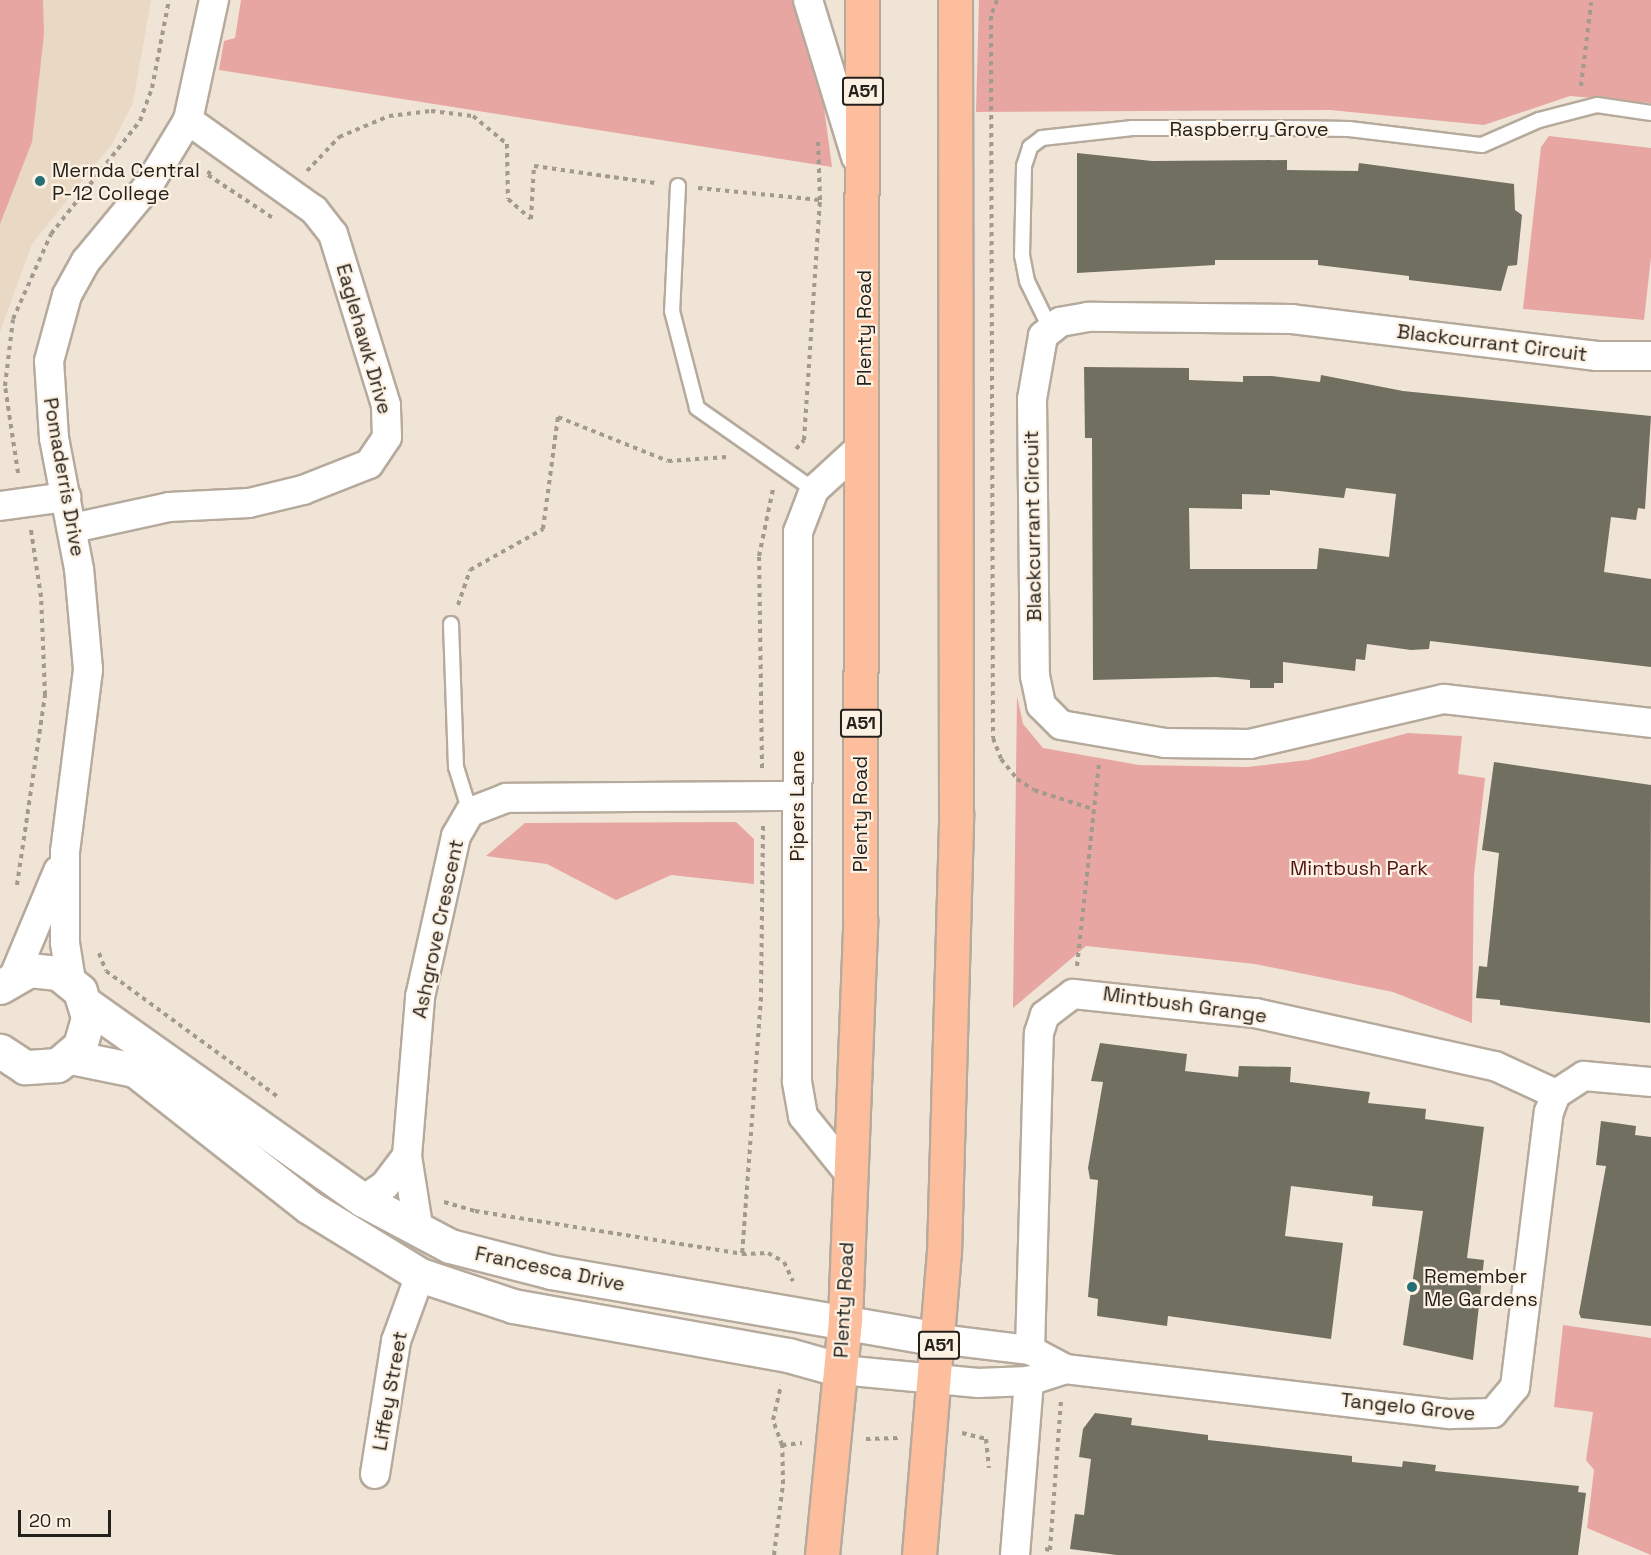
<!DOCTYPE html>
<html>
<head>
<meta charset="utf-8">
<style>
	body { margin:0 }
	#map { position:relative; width:1651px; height:1555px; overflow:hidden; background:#efe4d5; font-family:"Space Grotesk",sans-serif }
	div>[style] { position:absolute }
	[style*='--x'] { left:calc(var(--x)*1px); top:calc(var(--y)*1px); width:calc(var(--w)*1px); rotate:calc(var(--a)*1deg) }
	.built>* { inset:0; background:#e9d9c4 }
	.green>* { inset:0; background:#e7a6a2 }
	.building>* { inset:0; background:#716f60 }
	.path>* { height:4px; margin-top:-2px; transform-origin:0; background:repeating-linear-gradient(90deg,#a29a8e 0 4.5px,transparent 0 9px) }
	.roads { filter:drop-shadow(2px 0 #b5aa9c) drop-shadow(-2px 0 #b5aa9c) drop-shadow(0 2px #b5aa9c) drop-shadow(0 -2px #b5aa9c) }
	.service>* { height:14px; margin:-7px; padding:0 7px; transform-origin:7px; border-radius:7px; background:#fff }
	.minor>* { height:28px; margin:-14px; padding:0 14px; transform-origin:14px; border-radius:14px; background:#fff }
	.tertiary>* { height:33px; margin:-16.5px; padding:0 16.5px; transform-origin:16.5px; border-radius:16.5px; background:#fff }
	.trunk>* { height:33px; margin:-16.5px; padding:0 16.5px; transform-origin:16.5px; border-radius:16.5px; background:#fcbe9c }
	.dots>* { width:16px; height:16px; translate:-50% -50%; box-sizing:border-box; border:3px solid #fcf1e2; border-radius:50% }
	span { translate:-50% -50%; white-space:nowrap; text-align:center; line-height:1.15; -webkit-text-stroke:4.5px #fcf1e2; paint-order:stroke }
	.shield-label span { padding:2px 4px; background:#fcf1e2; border:2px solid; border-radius:4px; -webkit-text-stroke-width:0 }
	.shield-label { font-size:18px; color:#24201b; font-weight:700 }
	.street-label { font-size:20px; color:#24201b }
	.poi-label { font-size:20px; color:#24201b }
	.left { translate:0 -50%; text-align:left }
	.park-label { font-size:20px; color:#511214 }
	.scale { position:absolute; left:18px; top:1510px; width:93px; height:27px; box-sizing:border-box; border:3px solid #24201b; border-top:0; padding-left:8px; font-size:18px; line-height:21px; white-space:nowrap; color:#24201b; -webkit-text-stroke:4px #fcf1e2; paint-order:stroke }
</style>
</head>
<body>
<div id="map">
	<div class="built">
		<i style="clip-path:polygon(0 0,151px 0,133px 103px,112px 144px,32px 244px,0 332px)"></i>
	</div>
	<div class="green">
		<i style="clip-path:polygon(0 0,43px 0,44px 34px,32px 142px,0 224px)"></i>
		<i style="clip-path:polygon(241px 0,793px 0,823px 100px,832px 167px,219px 70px,224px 41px,235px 38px)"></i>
		<i style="clip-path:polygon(979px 0,1651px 0,1651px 103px,1570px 96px,1484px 125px,1330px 110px,976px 112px)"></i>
		<i style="clip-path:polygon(1549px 136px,1651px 148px,1651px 257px,1644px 320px,1523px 309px,1541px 147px)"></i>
		<i style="clip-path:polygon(1017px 696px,1023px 724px,1043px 748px,1139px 765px,1247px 767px,1308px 760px,1408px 733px,1462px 736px,1458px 774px,1485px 778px,1474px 875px,1472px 1023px,1393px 992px,1255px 964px,1086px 946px,1013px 1008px)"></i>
		<i style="clip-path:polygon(736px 822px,754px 839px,754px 884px,671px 875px,616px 900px,547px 864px,486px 856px,525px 823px)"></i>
		<i style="clip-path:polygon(1563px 1325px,1651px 1338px,1651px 1555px,1587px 1528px,1594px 1470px,1586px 1460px,1593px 1412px,1554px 1407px)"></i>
	</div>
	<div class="building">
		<i style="clip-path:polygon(1077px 153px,1152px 161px,1287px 160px,1287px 170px,1358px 171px,1359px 163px,1514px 184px,1515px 210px,1522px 215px,1517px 265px,1508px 266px,1501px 291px,1409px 280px,1409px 276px,1318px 265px,1318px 260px,1215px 260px,1215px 265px,1077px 273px)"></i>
		<i style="clip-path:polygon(evenodd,1084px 367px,1189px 368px,1189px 380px,1243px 382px,1243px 376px,1272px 376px,1320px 382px,1321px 375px,1403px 391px,1651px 416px,1645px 509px,1638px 508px,1636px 520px,1611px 517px,1604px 572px,1651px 579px,1651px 667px,1430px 641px,1429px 649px,1411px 650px,1367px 644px,1365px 660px,1356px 659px,1355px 671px,1283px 662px,1283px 683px,1274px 683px,1274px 688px,1250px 688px,1250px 680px,1216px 677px,1093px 680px,1092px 438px,1085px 438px,1084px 367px,1346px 488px,1396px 494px,1389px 557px,1319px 548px,1317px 569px,1190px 569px,1189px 508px,1242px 509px,1242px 494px,1270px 495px,1270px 490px,1344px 498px,1346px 488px)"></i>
		<i style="clip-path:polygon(1494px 762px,1651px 785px,1650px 1023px,1500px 1005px,1500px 1000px,1476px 998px,1479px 966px,1487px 967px,1499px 853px,1482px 850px)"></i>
		<i style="clip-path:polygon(1100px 1043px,1187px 1054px,1185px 1071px,1238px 1077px,1239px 1066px,1291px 1067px,1290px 1082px,1370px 1092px,1368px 1103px,1426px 1109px,1425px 1119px,1484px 1127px,1467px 1258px,1484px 1260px,1473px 1360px,1403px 1345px,1423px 1211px,1372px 1206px,1373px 1196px,1291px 1186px,1285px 1236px,1343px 1243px,1331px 1339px,1168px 1316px,1167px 1326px,1097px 1316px,1098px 1299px,1088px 1297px,1098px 1180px,1090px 1179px,1088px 1168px,1103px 1082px,1091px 1081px)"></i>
		<i style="clip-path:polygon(1601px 1121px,1636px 1126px,1635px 1135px,1651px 1137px,1651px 1326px,1581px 1318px,1579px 1313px,1606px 1166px,1596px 1165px)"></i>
		<i style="clip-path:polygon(1095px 1413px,1132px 1418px,1131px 1425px,1208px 1435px,1208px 1440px,1352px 1456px,1352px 1462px,1402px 1467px,1403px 1461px,1436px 1465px,1435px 1471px,1579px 1486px,1578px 1492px,1586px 1493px,1578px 1555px,1117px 1555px,1070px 1549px,1075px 1514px,1084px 1515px,1091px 1459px,1079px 1457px,1083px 1429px)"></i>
	</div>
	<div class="path">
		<i style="--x:997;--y:0;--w:17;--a:111"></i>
		<i style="--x:991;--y:16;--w:722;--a:89.84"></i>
		<i style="--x:993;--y:738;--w:22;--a:69"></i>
		<i style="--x:1001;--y:759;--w:26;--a:51"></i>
		<i style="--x:1017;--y:779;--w:20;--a:33"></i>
		<i style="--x:1034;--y:790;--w:62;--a:17.9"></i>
		<i style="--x:1581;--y:86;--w:84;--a:-83.1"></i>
		<i style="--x:210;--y:171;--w:4;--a:117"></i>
		<i style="--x:208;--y:175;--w:78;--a:33.5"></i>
		<i style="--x:307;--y:171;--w:47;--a:-46.7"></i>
		<i style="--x:339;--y:137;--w:54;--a:-22.8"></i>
		<i style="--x:389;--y:116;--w:42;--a:-6.8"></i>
		<i style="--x:431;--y:111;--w:42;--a:6.8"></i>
		<i style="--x:473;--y:116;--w:44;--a:39.5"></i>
		<i style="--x:507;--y:144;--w:55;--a:89"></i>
		<i style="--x:508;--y:199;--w:30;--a:41"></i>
		<i style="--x:531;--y:219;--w:53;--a:-86.8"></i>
		<i style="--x:534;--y:166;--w:122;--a:8"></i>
		<i style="--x:698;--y:188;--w:123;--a:5.6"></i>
		<i style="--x:796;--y:449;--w:12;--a:-48"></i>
		<i style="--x:804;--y:440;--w:241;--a:-86.2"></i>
		<i style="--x:820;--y:200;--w:58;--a:-92"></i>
		<i style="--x:18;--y:473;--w:88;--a:-98.5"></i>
		<i style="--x:5;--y:386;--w:67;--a:-83.2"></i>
		<i style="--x:13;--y:319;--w:93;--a:-65.9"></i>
		<i style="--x:51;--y:234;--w:144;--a:-51.8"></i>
		<i style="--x:140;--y:121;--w:35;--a:-70"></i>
		<i style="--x:152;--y:88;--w:90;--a:-79.1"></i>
		<i style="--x:458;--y:605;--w:37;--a:-71"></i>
		<i style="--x:470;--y:570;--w:84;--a:-29.3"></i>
		<i style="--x:543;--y:529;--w:113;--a:-82.4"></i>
		<i style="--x:558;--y:417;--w:118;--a:21.8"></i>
		<i style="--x:668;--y:461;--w:59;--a:-3.9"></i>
		<i style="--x:762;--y:768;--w:212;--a:-90.8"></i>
		<i style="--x:759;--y:556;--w:68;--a:-78.2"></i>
		<i style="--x:763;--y:826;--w:171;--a:90.7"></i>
		<i style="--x:761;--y:997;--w:258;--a:94.2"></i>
		<i style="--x:742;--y:1254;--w:26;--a:-2"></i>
		<i style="--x:768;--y:1253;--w:18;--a:29"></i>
		<i style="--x:784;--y:1262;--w:21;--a:65"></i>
		<i style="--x:17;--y:885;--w:192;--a:-81.6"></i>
		<i style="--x:45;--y:695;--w:98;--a:-92.3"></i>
		<i style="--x:41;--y:597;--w:68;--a:-98.5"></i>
		<i style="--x:99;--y:953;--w:19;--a:69"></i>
		<i style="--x:106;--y:971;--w:213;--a:36.2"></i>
		<i style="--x:1077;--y:966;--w:205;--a:-83.8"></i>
		<i style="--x:444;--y:1202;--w:32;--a:16"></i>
		<i style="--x:475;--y:1211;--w:270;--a:9.1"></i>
		<i style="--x:962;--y:1433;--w:25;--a:14"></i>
		<i style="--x:986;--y:1439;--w:29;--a:84"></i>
		<i style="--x:866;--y:1439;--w:32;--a:-2"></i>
		<i style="--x:782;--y:1445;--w:20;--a:-6"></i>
		<i style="--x:1045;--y:1549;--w:5;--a:11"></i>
		<i style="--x:1050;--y:1550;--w:150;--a:-85.8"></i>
		<i style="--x:774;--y:1555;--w:72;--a:-82.8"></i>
		<i style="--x:783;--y:1484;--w:39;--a:-91"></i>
		<i style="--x:782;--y:1445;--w:27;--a:-110"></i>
		<i style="--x:773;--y:1420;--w:36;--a:-77"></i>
	</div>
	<div class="roads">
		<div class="service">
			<i style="--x:678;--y:186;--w:125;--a:92.7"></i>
			<i style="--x:672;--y:311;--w:100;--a:75.5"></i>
			<i style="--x:697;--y:408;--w:143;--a:35"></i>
			<i style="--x:1050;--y:328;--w:52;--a:-116.1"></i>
			<i style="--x:1027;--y:281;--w:25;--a:-101"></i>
			<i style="--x:1022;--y:256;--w:90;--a:-88.7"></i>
			<i style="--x:1024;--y:166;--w:20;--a:-72"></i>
			<i style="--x:1030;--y:147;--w:15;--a:-37"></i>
			<i style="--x:1042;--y:138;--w:91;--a:-6.3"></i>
			<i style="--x:1132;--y:128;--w:155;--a:0"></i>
			<i style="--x:1287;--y:128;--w:62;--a:0.9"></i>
			<i style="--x:1349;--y:129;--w:134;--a:6.9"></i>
			<i style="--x:1482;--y:145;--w:62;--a:-23.7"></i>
			<i style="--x:1539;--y:120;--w:60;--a:-14.5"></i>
			<i style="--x:1597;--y:105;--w:55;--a:8.4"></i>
			<i style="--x:451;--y:624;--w:143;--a:88"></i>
			<i style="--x:456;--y:767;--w:47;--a:72.7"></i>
		</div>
		<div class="minor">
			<i style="--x:808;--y:0;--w:164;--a:73"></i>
			<i style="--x:1651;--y:356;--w:54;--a:180"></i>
			<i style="--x:1597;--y:356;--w:307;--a:-173.1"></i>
			<i style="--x:1292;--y:319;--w:204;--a:-179.4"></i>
			<i style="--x:1088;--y:317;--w:28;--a:170"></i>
			<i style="--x:1060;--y:322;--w:22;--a:141"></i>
			<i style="--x:1043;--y:336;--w:64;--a:99.9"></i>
			<i style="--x:1032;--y:399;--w:277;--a:89.4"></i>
			<i style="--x:1035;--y:676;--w:30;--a:78"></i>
			<i style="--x:1041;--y:705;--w:28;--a:45"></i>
			<i style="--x:1061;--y:725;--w:106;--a:9.8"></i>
			<i style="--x:1165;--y:743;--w:85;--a:0.7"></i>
			<i style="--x:1250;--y:744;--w:199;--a:-13.1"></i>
			<i style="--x:1444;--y:699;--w:208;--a:6.6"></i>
			<i style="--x:0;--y:506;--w:67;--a:-7.8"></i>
			<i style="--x:73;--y:528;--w:98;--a:-12.3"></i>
			<i style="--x:169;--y:507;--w:80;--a:-2.9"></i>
			<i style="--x:249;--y:503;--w:56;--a:-13.5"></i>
			<i style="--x:303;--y:490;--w:71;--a:-21.5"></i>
			<i style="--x:369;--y:464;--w:32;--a:-56"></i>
			<i style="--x:387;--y:437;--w:32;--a:-92"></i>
			<i style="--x:386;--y:405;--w:179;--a:-107.2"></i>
			<i style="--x:333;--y:234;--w:31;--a:-128"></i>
			<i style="--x:314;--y:210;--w:155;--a:-144.5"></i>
			<i style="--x:15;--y:974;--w:112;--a:-67.3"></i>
			<i style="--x:71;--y:981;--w:39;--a:-99"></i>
			<i style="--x:65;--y:942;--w:90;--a:-90"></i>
			<i style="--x:65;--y:852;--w:184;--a:-82.8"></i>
			<i style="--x:88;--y:669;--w:100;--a:-95.1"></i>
			<i style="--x:79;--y:569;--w:133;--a:-100.8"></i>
			<i style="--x:54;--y:438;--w:77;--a:-93.7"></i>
			<i style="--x:49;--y:361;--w:68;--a:-74.7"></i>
			<i style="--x:67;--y:295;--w:39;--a:-61"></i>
			<i style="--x:86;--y:261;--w:97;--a:-50.4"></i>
			<i style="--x:148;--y:186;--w:77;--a:-58.8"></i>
			<i style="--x:188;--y:120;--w:123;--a:-77.8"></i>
			<i style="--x:849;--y:1173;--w:73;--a:-128.9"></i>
			<i style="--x:803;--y:1116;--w:36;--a:-100"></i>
			<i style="--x:797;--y:1081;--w:549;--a:-89.9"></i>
			<i style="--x:798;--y:532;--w:45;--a:-69.1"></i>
			<i style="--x:814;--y:490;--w:65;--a:-42.5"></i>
			<i style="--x:363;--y:1200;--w:27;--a:-34"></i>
			<i style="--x:385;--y:1185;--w:36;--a:-53"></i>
			<i style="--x:419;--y:1232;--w:77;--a:-99"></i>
			<i style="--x:407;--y:1156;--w:160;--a:-85.3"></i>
			<i style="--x:420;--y:997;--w:165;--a:-77.4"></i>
			<i style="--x:456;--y:836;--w:28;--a:-60"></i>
			<i style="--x:470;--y:812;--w:39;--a:-21"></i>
			<i style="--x:506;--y:798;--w:291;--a:-0.4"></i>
			<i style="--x:939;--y:1339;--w:92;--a:6.9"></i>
			<i style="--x:1030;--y:1350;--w:40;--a:28"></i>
			<i style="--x:1065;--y:1369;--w:387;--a:6.7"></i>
			<i style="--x:1449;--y:1414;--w:44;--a:-1.3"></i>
			<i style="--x:1493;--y:1413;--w:34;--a:-50"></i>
			<i style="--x:1515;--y:1387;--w:277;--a:-83"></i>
			<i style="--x:1549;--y:1112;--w:19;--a:-69"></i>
			<i style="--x:1556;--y:1094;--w:33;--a:-33"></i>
			<i style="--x:1584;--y:1076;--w:67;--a:5.1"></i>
			<i style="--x:1030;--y:1350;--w:317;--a:-88.4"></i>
			<i style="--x:1039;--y:1033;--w:19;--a:-72"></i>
			<i style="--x:1045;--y:1015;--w:35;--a:-37"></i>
			<i style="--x:1073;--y:994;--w:183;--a:6"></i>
			<i style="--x:1255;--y:1013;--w:246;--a:12.5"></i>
			<i style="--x:1495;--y:1066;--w:67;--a:24.7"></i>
			<i style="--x:841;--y:1370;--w:138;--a:5.4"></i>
			<i style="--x:978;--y:1383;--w:51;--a:-2.2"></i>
			<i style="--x:1029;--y:1381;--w:38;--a:-18"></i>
			<i style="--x:375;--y:1474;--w:135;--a:-81"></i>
			<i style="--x:396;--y:1341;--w:70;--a:-70"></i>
			<i style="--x:1015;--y:1555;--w:175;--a:-85.4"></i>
		</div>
		<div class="tertiary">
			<i style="--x:0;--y:987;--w:34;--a:-30"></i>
			<i style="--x:29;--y:970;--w:29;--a:6"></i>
			<i style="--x:58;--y:973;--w:28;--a:39"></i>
			<i style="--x:80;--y:991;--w:28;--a:73"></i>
			<i style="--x:88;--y:1018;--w:29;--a:106"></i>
			<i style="--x:80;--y:1046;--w:30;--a:140"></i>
			<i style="--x:57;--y:1065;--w:32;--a:176"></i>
			<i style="--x:25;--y:1067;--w:30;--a:-147"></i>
			<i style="--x:86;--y:1004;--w:339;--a:35.3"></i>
			<i style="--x:363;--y:1200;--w:98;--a:27.9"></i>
			<i style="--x:450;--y:1246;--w:104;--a:14.4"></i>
			<i style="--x:551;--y:1272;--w:394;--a:9.8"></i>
			<i style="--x:71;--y:1057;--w:65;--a:11.5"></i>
			<i style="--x:135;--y:1070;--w:221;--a:38.2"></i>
			<i style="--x:309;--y:1207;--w:130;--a:31.5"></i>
			<i style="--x:420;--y:1275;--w:98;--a:18.4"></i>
			<i style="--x:513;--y:1306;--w:279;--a:10.1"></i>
			<i style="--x:788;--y:1355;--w:55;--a:15.8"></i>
		</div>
		<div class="trunk">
			<i style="--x:822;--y:1555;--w:236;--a:-84.4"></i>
			<i style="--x:845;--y:1320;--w:399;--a:-87.8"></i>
			<i style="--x:860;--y:921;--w:921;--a:-89.88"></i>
			<i style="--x:919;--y:1555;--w:303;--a:-85.3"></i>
			<i style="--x:944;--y:1253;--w:440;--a:-88.4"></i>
			<i style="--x:956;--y:813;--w:813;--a:-90.07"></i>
		</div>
	</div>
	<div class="dots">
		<i style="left:40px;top:181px;background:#246e76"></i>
		<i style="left:1412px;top:1287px;background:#246e76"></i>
	</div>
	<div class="shield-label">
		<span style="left:863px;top:91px">A51</span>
		<span style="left:861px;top:723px">A51</span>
		<span style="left:939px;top:1345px">A51</span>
	</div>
	<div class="street-label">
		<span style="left:1249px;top:129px">Raspberry Grove</span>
		<span style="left:864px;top:328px;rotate:-90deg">Plenty Road</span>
		<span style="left:364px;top:339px;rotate:74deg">Eaglehawk Drive</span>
		<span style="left:1492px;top:343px;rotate:7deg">Blackcurrant Circuit</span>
		<span style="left:64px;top:477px;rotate:80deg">Pomaderris Drive</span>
		<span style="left:1033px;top:526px;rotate:-91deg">Blackcurrant Circuit</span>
		<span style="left:797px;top:806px;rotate:-90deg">Pipers Lane</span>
		<span style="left:860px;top:814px;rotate:-90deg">Plenty Road</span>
		<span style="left:438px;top:929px;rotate:-78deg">Ashgrove Crescent</span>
		<span style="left:1185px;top:1005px;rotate:8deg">Mintbush Grange</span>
		<span style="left:550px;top:1269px;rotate:12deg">Francesca Drive</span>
		<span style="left:844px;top:1300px;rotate:-87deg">Plenty Road</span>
		<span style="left:390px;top:1391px;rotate:-80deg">Liffey Street</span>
		<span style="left:1408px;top:1407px;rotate:6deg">Tangelo Grove</span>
	</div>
	<div class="poi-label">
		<span class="left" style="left:52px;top:182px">Mernda Central<br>P-12 College</span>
		<span class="left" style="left:1424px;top:1288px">Remember<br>Me Gardens</span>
	</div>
	<div class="park-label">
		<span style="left:1359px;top:868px">Mintbush Park</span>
	</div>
	<div class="scale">20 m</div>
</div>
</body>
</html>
